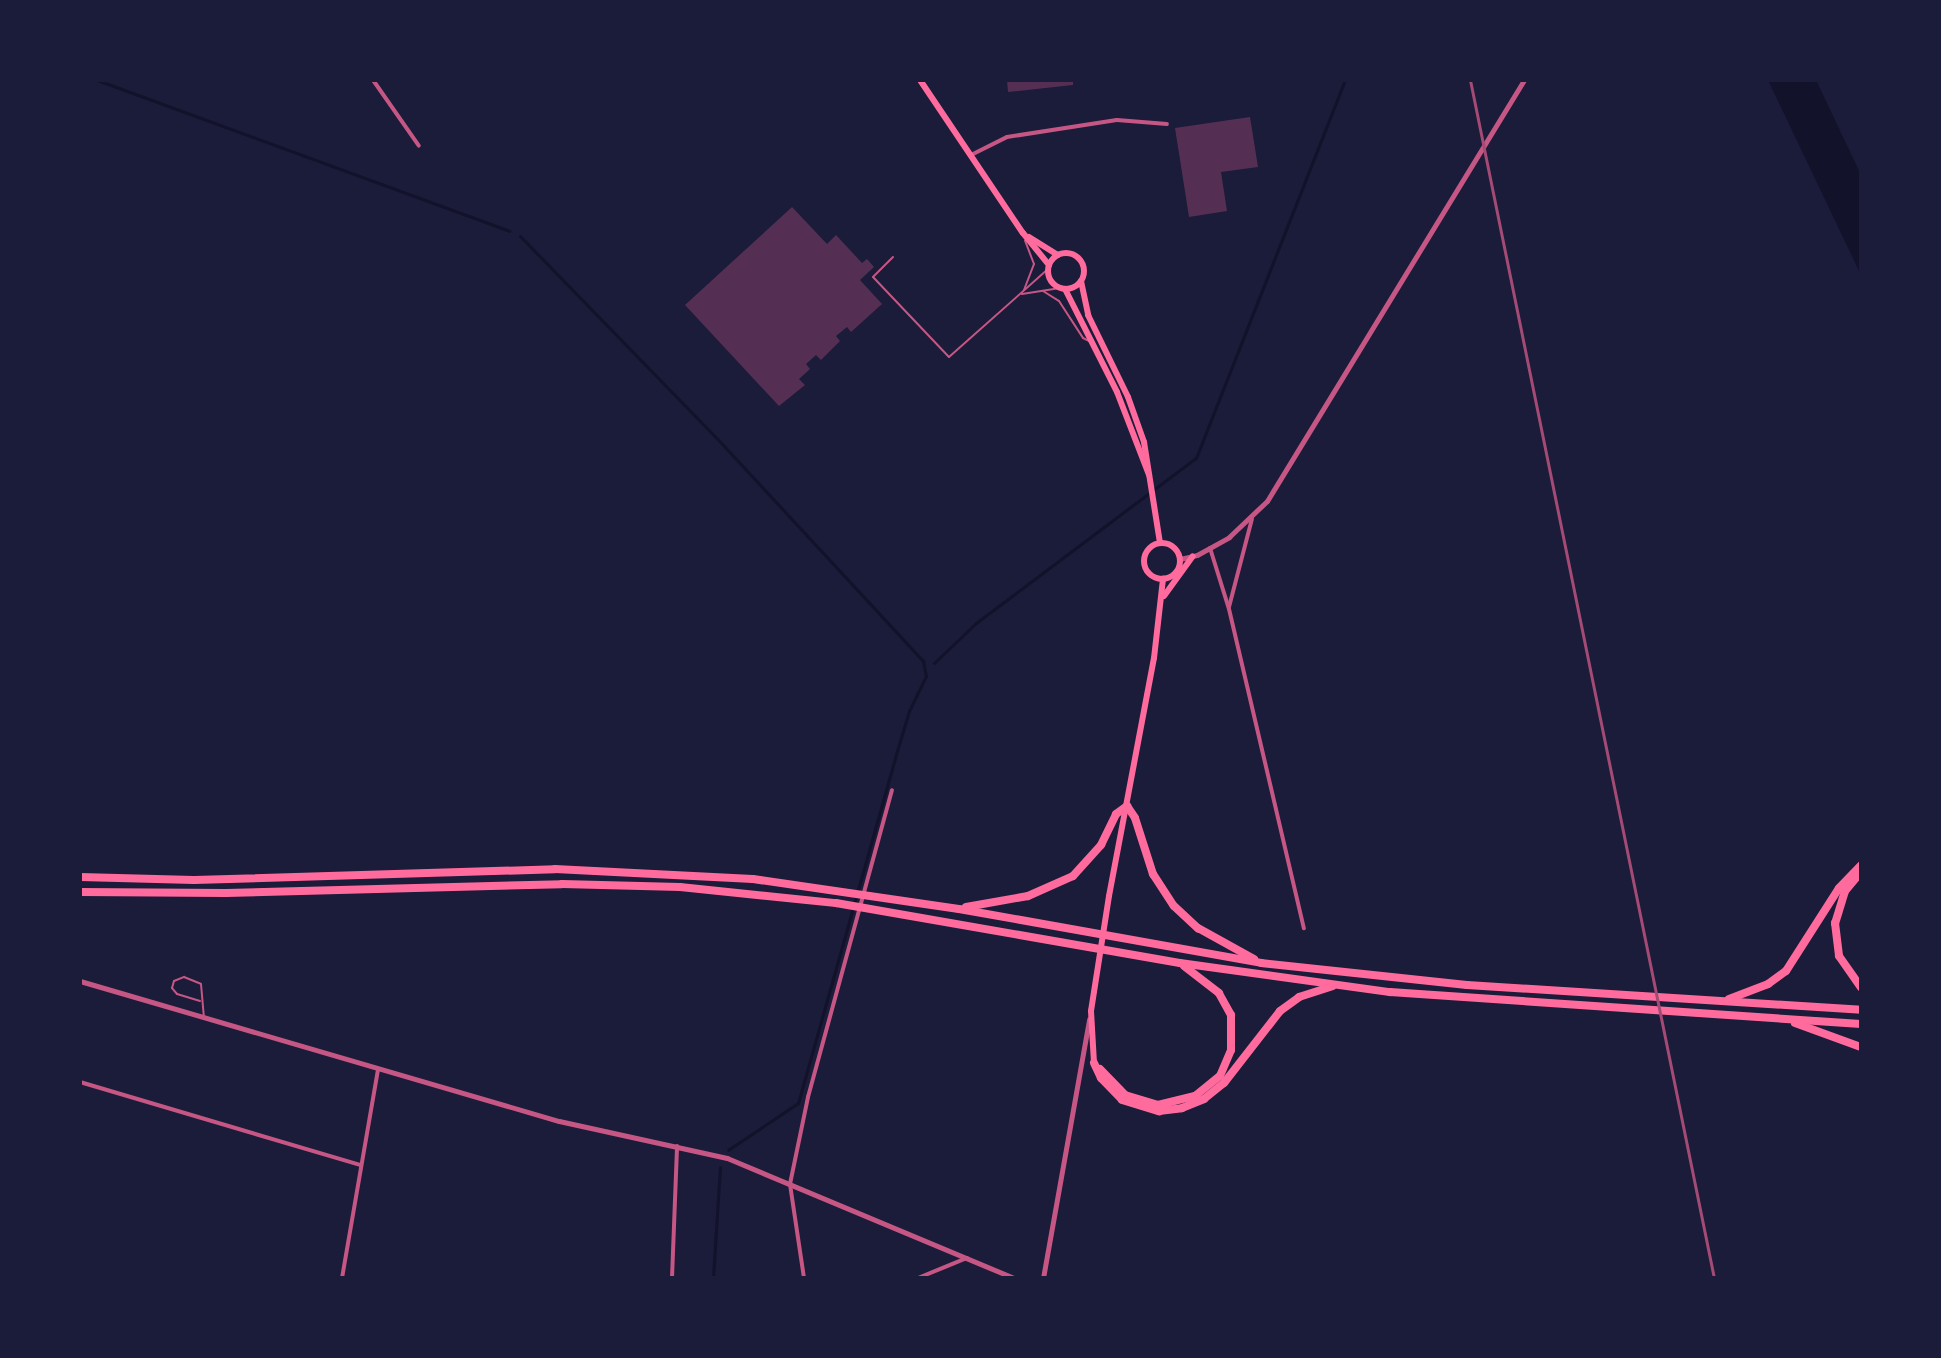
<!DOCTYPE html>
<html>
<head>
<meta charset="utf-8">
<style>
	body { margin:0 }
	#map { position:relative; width:1941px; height:1358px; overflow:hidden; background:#1b1b3a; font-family:Arial,sans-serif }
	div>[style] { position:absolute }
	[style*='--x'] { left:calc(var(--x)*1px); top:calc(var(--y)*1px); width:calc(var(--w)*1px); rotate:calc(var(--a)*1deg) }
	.water>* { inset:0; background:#12122b }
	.stream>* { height:3px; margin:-1.5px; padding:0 1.5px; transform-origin:1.5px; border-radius:1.5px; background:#12122b }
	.building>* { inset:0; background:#542f53 }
	.service>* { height:2px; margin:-1px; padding:0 1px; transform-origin:1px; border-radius:1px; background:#c65784 }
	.minor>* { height:4px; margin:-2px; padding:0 2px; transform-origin:2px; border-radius:2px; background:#c65784 }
	.tertiary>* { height:5px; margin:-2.5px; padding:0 2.5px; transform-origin:2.5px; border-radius:2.5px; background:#c65784 }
	.secondary>* { height:6px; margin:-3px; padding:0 3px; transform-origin:3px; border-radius:3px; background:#ff6b9d }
	.secondary>.ring { margin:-3px; padding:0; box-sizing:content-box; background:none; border:6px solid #ff6b9d; border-radius:50% }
	.motorway>* { height:8px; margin:-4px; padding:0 4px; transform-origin:4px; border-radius:4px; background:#ff6b9d }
	.rail>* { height:3px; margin:-1.5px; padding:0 1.5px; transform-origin:1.5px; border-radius:1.5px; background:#a44b75 }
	span { translate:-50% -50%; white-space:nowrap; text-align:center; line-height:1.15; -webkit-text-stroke:8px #1b1b3a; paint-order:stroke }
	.frame { position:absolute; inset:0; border:82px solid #1b1b3a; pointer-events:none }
</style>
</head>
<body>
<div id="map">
	<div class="water">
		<i style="clip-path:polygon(1768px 80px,1816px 80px,1861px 175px,1861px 275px)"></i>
	</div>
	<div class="stream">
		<i style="--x:97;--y:80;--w:439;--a:20.1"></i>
		<i style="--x:520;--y:236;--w:293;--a:45.8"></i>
		<i style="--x:724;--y:446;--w:293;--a:47.2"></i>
		<i style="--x:923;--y:661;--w:15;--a:79"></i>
		<i style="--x:926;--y:676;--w:39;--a:116"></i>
		<i style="--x:909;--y:711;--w:42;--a:106.7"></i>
		<i style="--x:897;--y:751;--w:366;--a:105.7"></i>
		<i style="--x:798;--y:1103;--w:84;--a:146.1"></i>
		<i style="--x:934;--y:663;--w:58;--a:-43.6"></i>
		<i style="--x:976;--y:623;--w:275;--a:-36.9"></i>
		<i style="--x:1196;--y:458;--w:406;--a:-68.5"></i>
		<i style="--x:713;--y:1278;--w:111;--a:-86.4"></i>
	</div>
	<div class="building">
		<i style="clip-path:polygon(1007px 80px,1073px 80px,1073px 85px,1008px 92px)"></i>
		<i style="clip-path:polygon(1250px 117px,1258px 167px,1221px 172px,1227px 211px,1189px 217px,1175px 128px)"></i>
		<i style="clip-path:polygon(792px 207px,827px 244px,836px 235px,862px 263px,867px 259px,874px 267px,860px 280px,882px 304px,851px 332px,847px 327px,836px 336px,840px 341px,821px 360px,816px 355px,806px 364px,810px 369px,799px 379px,805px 385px,779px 406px,685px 305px)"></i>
	</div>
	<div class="service">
		<i style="--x:893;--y:257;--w:28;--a:135"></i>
		<i style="--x:873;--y:277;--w:110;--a:46.5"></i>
		<i style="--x:949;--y:357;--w:132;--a:-41.6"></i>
		<i style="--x:1024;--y:290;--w:28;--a:-69"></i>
		<i style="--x:1034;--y:264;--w:25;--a:-111"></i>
		<i style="--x:1043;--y:291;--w:19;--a:32"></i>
		<i style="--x:1059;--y:301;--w:44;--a:57"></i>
		<i style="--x:1083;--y:338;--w:7;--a:27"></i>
		<i style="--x:1022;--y:294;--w:37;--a:-9"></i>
		<i style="--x:200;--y:1001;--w:24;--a:-163"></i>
		<i style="--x:177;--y:994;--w:8;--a:-130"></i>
		<i style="--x:172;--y:988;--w:7;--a:-74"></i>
		<i style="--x:174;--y:981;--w:11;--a:-22"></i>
		<i style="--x:184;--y:977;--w:18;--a:22"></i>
		<i style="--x:201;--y:984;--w:32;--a:85"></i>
	</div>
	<div class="minor">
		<i style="--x:373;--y:80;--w:80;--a:55.1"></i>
		<i style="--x:971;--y:155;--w:40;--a:-26.6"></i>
		<i style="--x:1007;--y:137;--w:111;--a:-8.8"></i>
		<i style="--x:1117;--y:120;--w:50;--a:4.6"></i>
		<i style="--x:1210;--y:548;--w:64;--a:72.7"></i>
		<i style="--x:1229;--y:609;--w:328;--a:76.8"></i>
		<i style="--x:1229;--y:607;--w:91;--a:-75.4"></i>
		<i style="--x:80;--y:1082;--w:292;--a:16.5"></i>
		<i style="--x:342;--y:1278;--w:211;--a:-80.2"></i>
		<i style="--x:672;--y:1278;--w:132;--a:-87.8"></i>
		<i style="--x:804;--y:1278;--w:95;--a:-98.5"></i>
		<i style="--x:790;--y:1184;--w:89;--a:-78.3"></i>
		<i style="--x:808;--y:1097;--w:318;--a:-74.7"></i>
		<i style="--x:918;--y:1278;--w:53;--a:-22.2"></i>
	</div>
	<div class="tertiary">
		<i style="--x:1180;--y:559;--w:17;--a:-13"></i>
		<i style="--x:1197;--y:555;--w:37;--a:-29"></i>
		<i style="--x:1229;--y:537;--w:52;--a:-43.5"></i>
		<i style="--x:1267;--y:501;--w:493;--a:-58.6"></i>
		<i style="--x:80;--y:981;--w:499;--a:16.3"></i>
		<i style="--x:559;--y:1121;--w:172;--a:12.4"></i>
		<i style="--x:727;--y:1158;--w:311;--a:22.7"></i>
		<i style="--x:1043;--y:1278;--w:263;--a:-79.9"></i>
	</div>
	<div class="secondary">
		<i style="--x:920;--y:80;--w:184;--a:56.1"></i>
		<i style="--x:1023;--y:233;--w:41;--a:50.9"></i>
		<i style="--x:1029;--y:237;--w:34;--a:32"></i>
		<i class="ring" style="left:1048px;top:253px;width:30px;height:30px"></i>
		<i style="--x:1081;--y:281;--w:35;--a:78"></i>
		<i style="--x:1088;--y:315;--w:91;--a:64"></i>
		<i style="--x:1128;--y:397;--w:48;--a:70.4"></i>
		<i style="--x:1144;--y:442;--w:102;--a:81"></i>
		<i style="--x:1065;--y:289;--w:115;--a:63.2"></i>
		<i style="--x:1117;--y:392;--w:89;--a:68.9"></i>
		<i class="ring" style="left:1144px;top:543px;width:30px;height:30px"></i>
		<i style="--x:1164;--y:596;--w:49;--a:-54.1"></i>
		<i style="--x:1094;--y:1063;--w:52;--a:-93.3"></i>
		<i style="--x:1091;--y:1011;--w:116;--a:-81.1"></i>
		<i style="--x:1109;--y:896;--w:242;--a:-79.3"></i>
		<i style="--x:1154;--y:658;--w:80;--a:-83.5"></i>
	</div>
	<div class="motorway">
		<i style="--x:1861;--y:872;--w:25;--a:130"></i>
		<i style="--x:1845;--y:891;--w:34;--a:107"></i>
		<i style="--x:1835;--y:923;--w:33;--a:83"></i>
		<i style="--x:1839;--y:956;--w:38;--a:55"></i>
		<i style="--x:80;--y:877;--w:114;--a:1.5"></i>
		<i style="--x:194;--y:880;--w:361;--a:-1.7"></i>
		<i style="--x:555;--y:869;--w:198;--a:2.9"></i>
		<i style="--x:753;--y:879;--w:208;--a:8.3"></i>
		<i style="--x:959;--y:909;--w:307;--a:10.1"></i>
		<i style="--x:1261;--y:963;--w:207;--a:6.1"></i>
		<i style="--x:1467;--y:985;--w:395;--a:3.6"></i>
		<i style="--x:80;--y:892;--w:146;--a:0.4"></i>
		<i style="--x:226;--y:893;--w:336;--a:-1.5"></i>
		<i style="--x:562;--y:884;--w:118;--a:1.5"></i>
		<i style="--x:680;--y:887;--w:157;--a:5.9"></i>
		<i style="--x:836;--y:903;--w:349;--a:9.9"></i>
		<i style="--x:1180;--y:963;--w:212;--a:7.9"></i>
		<i style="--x:1390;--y:992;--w:472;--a:3.9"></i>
		<i style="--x:966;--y:907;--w:63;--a:-10.1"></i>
		<i style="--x:1028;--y:896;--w:49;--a:-24"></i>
		<i style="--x:1073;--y:876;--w:42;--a:-47.9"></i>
		<i style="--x:1101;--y:845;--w:34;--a:-64"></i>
		<i style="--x:1116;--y:814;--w:14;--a:-36"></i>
		<i style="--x:1127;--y:806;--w:14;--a:56"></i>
		<i style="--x:1135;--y:818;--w:59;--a:72.2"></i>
		<i style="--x:1153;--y:874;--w:38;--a:57"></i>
		<i style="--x:1174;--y:906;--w:33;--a:43"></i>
		<i style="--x:1198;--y:928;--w:64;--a:29"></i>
		<i style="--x:1729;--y:999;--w:42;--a:-21"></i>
		<i style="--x:1768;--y:984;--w:22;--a:-36"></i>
		<i style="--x:1786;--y:971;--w:98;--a:-57.4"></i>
		<i style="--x:1839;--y:888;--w:32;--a:-46"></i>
		<i style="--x:1795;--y:1023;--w:70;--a:20"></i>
		<i style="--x:1094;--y:1063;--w:17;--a:65"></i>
		<i style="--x:1101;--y:1078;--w:30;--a:46"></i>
		<i style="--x:1122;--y:1100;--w:39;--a:17"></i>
		<i style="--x:1159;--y:1111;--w:23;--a:-7"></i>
		<i style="--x:1182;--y:1108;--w:24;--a:-22"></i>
		<i style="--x:1204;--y:1099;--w:26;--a:-39"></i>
		<i style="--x:1224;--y:1083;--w:91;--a:-52.1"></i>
		<i style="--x:1280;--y:1011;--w:24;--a:-36"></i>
		<i style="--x:1299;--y:997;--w:35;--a:-18"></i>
		<i style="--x:1100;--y:1069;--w:36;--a:46"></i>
		<i style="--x:1125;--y:1095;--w:34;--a:17"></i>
		<i style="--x:1158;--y:1105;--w:38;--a:-14"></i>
		<i style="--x:1195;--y:1096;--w:32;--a:-39"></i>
		<i style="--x:1220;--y:1076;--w:28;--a:-67"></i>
		<i style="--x:1231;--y:1050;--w:35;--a:-90"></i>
		<i style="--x:1231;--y:1015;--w:25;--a:-119"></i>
		<i style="--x:1219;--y:993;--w:44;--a:-142.4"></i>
	</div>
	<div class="rail">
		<i style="--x:1470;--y:80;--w:1223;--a:78.49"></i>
	</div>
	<div class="frame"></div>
</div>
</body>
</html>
